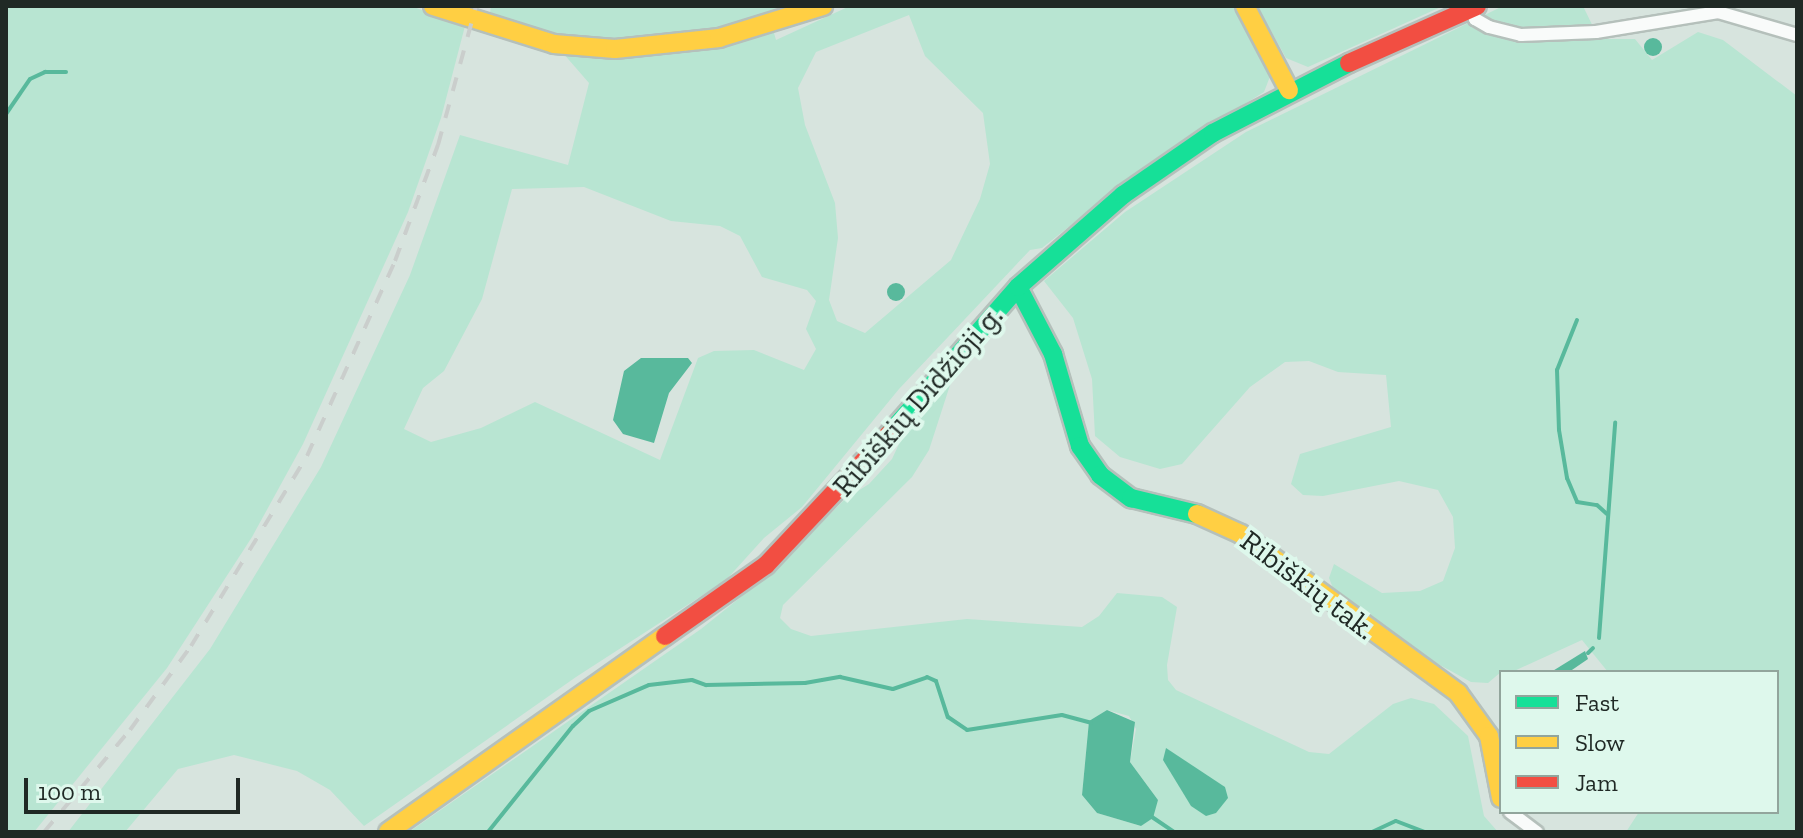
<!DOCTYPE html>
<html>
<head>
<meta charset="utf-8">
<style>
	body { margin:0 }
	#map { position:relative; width:1803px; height:838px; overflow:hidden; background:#d7e4de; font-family:"Zilla Slab",serif }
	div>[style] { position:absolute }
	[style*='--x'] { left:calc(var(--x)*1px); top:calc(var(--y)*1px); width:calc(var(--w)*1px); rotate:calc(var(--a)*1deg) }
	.green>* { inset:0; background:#b8e5d2 }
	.water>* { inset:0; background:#58b99c }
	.round { border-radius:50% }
	.stream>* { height:4px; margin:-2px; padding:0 2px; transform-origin:2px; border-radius:2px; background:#58b99c }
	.roads { filter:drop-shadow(2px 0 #b5c0bb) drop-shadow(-2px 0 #b5c0bb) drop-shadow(0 2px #b5c0bb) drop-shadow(0 -2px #b5c0bb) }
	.street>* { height:12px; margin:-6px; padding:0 6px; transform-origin:6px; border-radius:6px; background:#f9fbfa }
	.fast>* { height:18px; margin:-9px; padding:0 9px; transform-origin:9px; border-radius:9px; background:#16e098 }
	.slow>* { height:18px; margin:-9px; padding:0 9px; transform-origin:9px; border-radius:9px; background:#ffcf43 }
	.jam>* { height:18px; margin:-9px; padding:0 9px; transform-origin:9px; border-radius:9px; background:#f24e42 }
	.rail>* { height:4px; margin-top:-2px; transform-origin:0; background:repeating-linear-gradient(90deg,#cacecc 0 14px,transparent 0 28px) }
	span { translate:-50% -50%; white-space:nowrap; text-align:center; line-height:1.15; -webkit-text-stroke:8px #def8ec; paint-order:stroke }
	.street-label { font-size:30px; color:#202925 }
	.frame { position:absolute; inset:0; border:8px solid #202925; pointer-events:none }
	.legend { position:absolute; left:1499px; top:670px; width:280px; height:144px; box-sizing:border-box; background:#def8ec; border:2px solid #92a59c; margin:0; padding:10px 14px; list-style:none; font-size:24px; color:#202925 }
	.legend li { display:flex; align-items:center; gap:16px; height:40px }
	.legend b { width:40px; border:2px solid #92a59c }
	.scale { position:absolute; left:24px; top:778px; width:216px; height:36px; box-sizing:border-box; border:4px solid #202925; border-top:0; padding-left:10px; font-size:24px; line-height:28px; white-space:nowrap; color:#202925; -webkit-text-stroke:6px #def8ec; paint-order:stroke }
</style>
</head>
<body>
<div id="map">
	<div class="green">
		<i style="clip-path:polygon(6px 6px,411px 6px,465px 26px,441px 118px,408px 212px,303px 444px,252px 537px,167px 668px,34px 832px,6px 832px)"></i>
		<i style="clip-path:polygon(evenodd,491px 6px,802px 6px,770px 19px,776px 40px,850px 6px,1235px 6px,1271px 74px,1264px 92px,1149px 163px,1042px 248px,1030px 250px,899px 389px,802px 507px,764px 538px,726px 580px,576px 677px,364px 826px,330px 790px,297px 771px,234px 755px,178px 769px,125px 832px,68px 832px,210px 649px,321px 467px,410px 275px,460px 135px,568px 165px,589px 83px,549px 37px,490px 13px,491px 6px,909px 15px,925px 56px,983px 113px,990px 164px,980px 199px,951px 260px,865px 333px,837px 321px,829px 300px,838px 238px,835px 203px,805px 125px,798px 88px,816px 52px,909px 15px,491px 6px,584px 187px,671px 221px,720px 226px,740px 236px,762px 277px,807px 290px,816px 301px,806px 329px,816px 349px,804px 370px,754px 350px,714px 351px,698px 358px,660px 460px,535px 402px,481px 428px,431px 442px,404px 429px,423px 388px,444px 371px,482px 299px,512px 189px,584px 187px)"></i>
		<i style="clip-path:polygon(1257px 6px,1443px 6px,1308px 67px,1286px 58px)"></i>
		<i style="clip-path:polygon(1503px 6px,1583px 6px,1599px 39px,1635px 39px,1652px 60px,1698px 32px,1723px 40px,1797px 96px,1797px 832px,1626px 832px,1639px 812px,1777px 812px,1777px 672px,1608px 672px,1582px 640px,1512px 672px,1501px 672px,1488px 683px,1471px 682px,1418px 653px,1333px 588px,1329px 578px,1334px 564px,1382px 593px,1420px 591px,1443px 581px,1455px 548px,1453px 517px,1438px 490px,1399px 481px,1323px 496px,1303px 495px,1291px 484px,1300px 454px,1391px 427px,1386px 375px,1338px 372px,1309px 361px,1285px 362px,1250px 387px,1182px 464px,1160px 469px,1120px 457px,1095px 436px,1092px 379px,1073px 318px,1044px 281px,1125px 212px,1246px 132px)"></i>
		<i style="clip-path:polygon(evenodd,963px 365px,951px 382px,929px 450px,912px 477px,783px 605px,780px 618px,791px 629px,811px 636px,967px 619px,1082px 627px,1099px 616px,1117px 593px,1162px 597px,1177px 607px,1167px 665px,1168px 680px,1176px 690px,1309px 752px,1329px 754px,1393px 704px,1411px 698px,1434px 704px,1468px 736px,1484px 816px,1498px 832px,409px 832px,701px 629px,776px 569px,845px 499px,869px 484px,892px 459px,905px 431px,963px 365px,1107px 710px,1129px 716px,1136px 729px,1130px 762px,1158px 800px,1141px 826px,1097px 813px,1082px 795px,1089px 721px,1107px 710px)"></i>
	</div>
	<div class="water">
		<i class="round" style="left:1644px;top:38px;width:18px;height:18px"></i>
		<i class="round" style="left:887px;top:283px;width:18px;height:18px"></i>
		<i style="clip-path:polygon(641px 358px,688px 358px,692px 363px,669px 393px,654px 443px,623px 434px,613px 420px,624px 371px)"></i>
		<i style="clip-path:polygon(1585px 651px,1588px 659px,1569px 672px,1551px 672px)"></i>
		<i style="clip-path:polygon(1107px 710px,1135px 722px,1130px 762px,1158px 800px,1153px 818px,1141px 826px,1097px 813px,1082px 795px,1089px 721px)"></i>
		<i style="clip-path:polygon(1166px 748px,1225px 787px,1228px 798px,1216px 813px,1206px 816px,1191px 806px,1163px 760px)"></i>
	</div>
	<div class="stream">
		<i style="--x:6;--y:114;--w:42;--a:-55.6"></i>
		<i style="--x:30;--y:79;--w:17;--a:-25"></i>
		<i style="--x:45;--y:72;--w:21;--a:0"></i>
		<i style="--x:1577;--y:320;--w:54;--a:111.8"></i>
		<i style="--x:1557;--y:370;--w:60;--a:88.1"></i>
		<i style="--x:1559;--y:430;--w:49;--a:80.5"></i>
		<i style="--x:1567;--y:478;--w:26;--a:67"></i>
		<i style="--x:1577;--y:502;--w:20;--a:9"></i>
		<i style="--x:1597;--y:505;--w:13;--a:42"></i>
		<i style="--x:1599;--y:638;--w:216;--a:-85.7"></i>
		<i style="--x:1588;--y:653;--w:7;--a:-45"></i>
		<i style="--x:1152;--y:817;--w:27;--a:34"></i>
		<i style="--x:488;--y:832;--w:136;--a:-51.3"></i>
		<i style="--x:573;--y:726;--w:22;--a:-43"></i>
		<i style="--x:589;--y:711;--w:65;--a:-23.4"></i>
		<i style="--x:649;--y:685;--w:43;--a:-6.6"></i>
		<i style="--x:692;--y:680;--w:15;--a:20"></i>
		<i style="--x:706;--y:685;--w:99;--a:-1.2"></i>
		<i style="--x:805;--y:683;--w:36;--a:-10"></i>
		<i style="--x:840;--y:677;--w:54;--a:12.8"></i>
		<i style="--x:893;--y:689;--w:36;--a:-19"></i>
		<i style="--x:927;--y:677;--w:10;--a:24"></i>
		<i style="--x:936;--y:681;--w:38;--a:72"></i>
		<i style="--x:948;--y:717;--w:23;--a:34"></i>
		<i style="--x:967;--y:730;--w:96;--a:-9"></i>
		<i style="--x:1062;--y:715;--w:30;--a:15"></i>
		<i style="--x:1372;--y:832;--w:26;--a:-25"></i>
		<i style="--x:1396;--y:821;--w:31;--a:21"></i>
	</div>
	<div class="roads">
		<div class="street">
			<i style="--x:1471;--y:9;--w:11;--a:68"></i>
			<i style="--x:1475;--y:19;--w:16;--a:30"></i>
			<i style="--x:1489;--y:27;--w:33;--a:14"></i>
			<i style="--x:1521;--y:35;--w:75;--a:-2.3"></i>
			<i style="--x:1596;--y:32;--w:124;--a:-9.3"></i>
			<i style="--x:1718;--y:12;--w:82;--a:16.2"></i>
			<i style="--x:1510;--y:812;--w:34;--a:37"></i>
		</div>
		<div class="fast">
			<i style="--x:1018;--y:287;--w:76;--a:62.4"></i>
			<i style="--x:1053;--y:354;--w:96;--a:73.6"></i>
			<i style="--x:1080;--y:446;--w:35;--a:55"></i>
			<i style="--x:1100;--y:475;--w:39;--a:37"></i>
			<i style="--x:1131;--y:498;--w:68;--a:13.6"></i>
			<i style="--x:889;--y:434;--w:196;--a:-48.7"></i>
			<i style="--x:1018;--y:287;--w:140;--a:-41.2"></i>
			<i style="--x:1123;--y:195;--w:109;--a:-34.6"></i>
			<i style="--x:1213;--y:133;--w:153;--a:-27.2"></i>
		</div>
		<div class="slow">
			<i style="--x:433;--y:6;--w:127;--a:17.4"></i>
			<i style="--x:554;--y:44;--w:61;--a:4.7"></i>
			<i style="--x:615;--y:49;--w:105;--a:-6"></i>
			<i style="--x:719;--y:38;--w:109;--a:-17.1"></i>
			<i style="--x:1245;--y:6;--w:95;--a:62.4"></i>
			<i style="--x:1197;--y:514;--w:48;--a:24.4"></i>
			<i style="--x:1241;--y:534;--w:269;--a:36.2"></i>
			<i style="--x:1458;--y:693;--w:53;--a:54.2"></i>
			<i style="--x:1489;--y:736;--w:63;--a:79"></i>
			<i style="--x:388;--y:832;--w:339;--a:-35.3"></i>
		</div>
		<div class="jam">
			<i style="--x:1349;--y:63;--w:140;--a:-24"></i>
			<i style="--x:665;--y:636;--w:123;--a:-35.1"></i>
			<i style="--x:766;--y:565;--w:180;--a:-46.8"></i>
		</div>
	</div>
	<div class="rail">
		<i style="--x:44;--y:832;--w:133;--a:-49.9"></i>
		<i style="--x:130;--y:730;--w:104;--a:-54"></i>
		<i style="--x:191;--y:646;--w:223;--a:-58.6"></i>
		<i style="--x:307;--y:456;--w:214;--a:-65.7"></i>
		<i style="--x:395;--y:261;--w:124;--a:-69.7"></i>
		<i style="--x:438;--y:145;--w:144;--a:-74.7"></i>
	</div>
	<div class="street-label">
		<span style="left:918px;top:401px;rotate:-49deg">Ribiškių Didžioji g.</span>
		<span style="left:1308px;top:585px;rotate:37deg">Ribiškių tak.</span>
	</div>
	<div class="frame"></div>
	<ul class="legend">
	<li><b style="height:10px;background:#16e098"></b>Fast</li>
	<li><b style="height:10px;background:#ffcf43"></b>Slow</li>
	<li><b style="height:10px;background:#f24e42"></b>Jam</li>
	</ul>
	<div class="scale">100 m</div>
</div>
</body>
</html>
